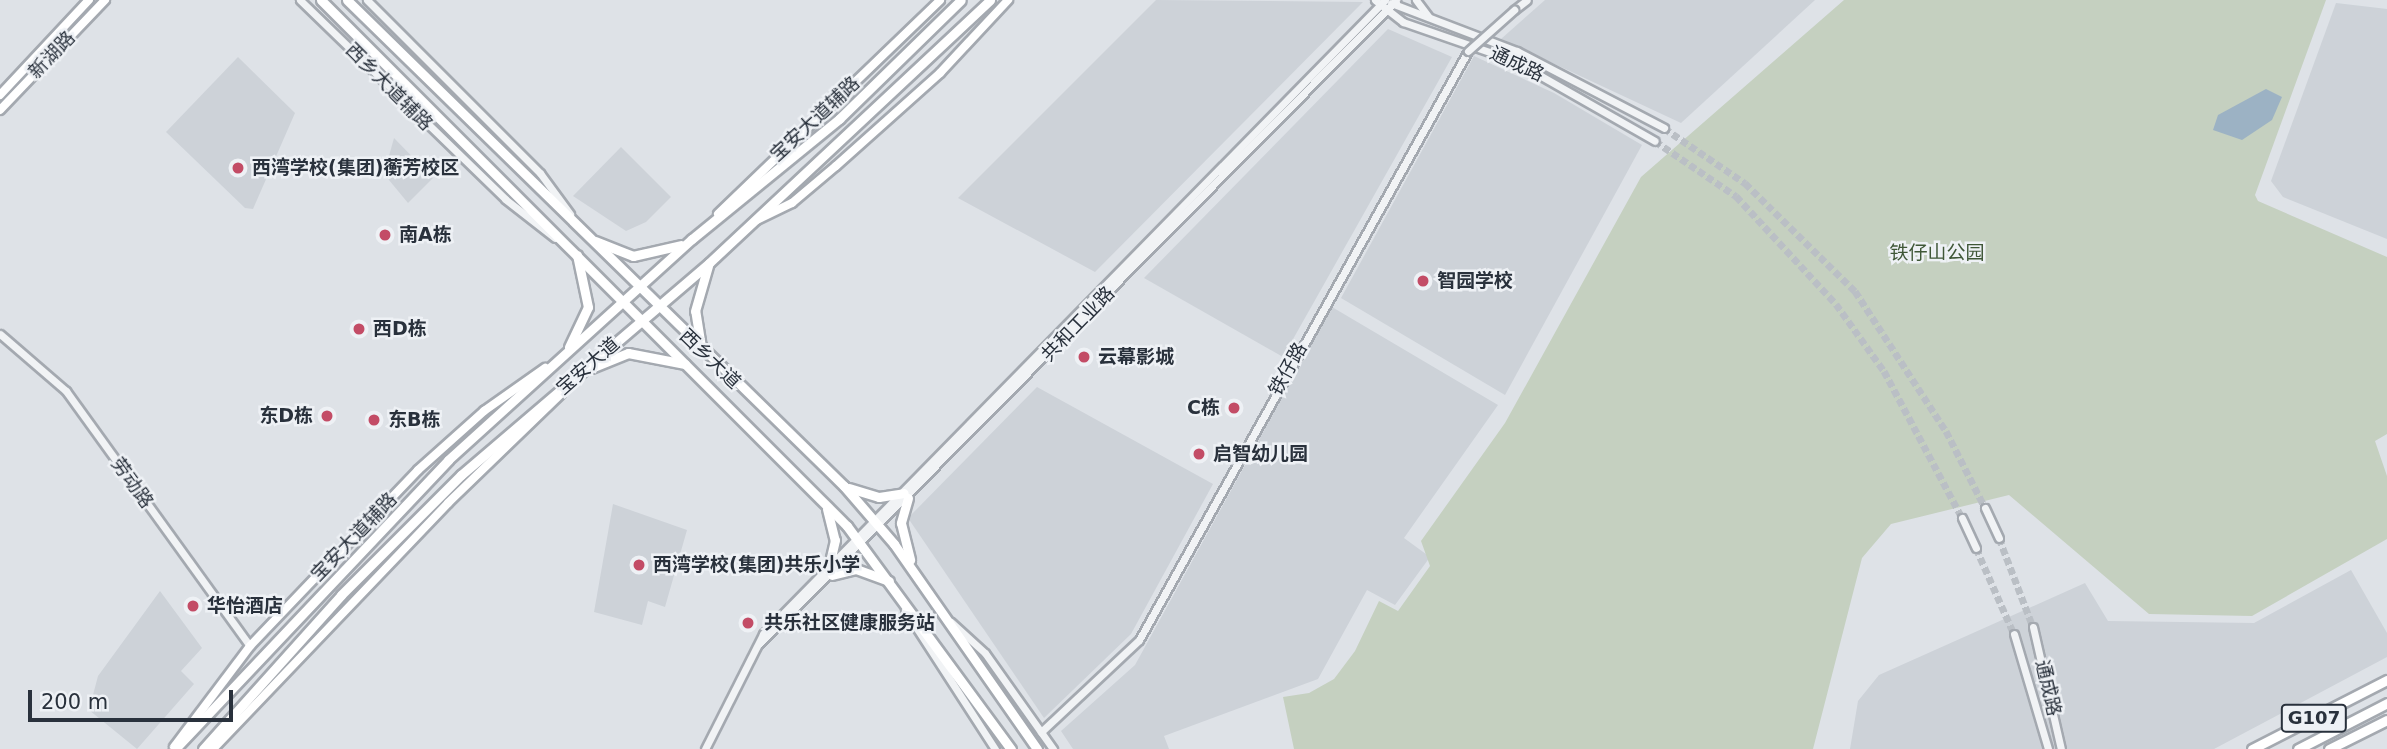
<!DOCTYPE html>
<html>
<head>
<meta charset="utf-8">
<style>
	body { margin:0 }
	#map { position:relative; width:2387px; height:749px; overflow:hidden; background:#dee2e7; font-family:"DejaVu Sans","Noto Sans SC",sans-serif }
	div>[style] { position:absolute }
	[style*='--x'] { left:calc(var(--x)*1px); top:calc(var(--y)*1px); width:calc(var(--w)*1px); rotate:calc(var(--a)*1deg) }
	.built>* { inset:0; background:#cdd2d8 }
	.green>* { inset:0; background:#c5d0c0 }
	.water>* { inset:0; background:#9cb2c4 }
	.tertiary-tunnel>* { height:7px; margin-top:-3.5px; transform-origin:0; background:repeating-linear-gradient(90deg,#babfc5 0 7px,transparent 0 10.5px) }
	.roads { filter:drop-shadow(2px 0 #a4a9b0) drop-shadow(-2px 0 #a4a9b0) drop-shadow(0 2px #a4a9b0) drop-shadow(0 -2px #a4a9b0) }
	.tertiary>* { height:7px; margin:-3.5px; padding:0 3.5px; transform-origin:3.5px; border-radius:3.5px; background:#f1f3f5 }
	.secondary>* { height:8px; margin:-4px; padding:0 4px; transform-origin:4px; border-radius:4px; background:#fff }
	.primary>* { height:9px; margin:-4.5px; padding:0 4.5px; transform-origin:4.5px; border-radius:4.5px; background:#fff }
	.trunk>* { height:9px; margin:-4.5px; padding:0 4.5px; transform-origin:4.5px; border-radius:4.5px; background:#fff }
	.bridges { filter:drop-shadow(2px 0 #a4a9b0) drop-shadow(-2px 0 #a4a9b0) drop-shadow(0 2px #a4a9b0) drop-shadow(0 -2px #a4a9b0) }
	.tertiary-bridge>* { height:7px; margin:-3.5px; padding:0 3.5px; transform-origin:3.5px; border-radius:3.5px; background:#f1f3f5 }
	.dots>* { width:19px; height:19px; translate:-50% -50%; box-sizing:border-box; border:4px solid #eef1f5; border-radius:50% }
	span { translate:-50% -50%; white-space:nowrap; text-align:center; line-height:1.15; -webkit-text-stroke:5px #eef1f5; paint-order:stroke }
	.shield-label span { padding:2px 5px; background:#eef1f5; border:2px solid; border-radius:5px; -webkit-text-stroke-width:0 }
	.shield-label { font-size:18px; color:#29313c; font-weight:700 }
	.street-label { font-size:19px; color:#29313c }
	.poi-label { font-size:19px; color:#29313c; font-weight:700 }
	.left { translate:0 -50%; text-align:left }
	.right { translate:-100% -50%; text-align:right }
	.park-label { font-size:19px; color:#3f5737 }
	.scale { position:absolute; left:28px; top:690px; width:205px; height:32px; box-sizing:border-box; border:4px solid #29313c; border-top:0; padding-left:9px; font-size:21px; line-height:24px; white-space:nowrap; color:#29313c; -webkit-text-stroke:5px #eef1f5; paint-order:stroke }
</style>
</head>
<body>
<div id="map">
	<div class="built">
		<i style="clip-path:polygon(1156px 0,1363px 2px,1095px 272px,958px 198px)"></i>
		<i style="clip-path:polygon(1545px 0,1815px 0,1681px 123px,1501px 39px)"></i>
		<i style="clip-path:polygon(2336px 3px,2387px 9px,2387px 239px,2283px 197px,2271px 181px)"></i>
		<i style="clip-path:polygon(1388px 29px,1452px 57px,1283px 357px,1144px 278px)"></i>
		<i style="clip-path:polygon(1474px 56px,1554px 93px,1642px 145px,1505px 395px,1341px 298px)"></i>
		<i style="clip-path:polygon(238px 57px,295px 113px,253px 209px,245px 208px,166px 132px)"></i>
		<i style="clip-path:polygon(394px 138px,433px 178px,408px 203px,384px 174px)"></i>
		<i style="clip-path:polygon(621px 147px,671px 197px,646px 222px,626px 231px,573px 196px)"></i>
		<i style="clip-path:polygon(1332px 307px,1498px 405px,1404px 538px,1430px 557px,1395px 605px,1367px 590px,1318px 679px,1164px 736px,1169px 749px,1073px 749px,1061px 731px,1135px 665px)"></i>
		<i style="clip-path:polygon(1037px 387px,1213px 484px,1131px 634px,1044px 718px,908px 518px)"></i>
		<i style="clip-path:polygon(613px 504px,687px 530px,665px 607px,648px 601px,642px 625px,594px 612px)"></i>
		<i style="clip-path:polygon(2351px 570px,2387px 633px,2387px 657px,2214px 749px,1850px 749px,1858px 701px,1879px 675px,2085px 583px,2108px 621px,2254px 623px)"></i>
		<i style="clip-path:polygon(160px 591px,202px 648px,181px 671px,194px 684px,137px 749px,89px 710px,98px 676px)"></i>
	</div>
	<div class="green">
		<i style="clip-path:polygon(1844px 0,2326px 0,2255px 195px,2258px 201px,2387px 257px,2387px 434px,2375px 441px,2387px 476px,2387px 539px,2252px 616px,2149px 614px,2009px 495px,1891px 524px,1862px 558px,1813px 749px,1294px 749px,1283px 697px,1309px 693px,1334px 679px,1355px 651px,1379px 601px,1398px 611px,1430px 566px,1421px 541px,1505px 423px,1641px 177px)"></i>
	</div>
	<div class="water">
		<i style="clip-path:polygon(2266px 89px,2282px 97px,2272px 120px,2242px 140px,2213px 130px,2218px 115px)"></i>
	</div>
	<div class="tertiary-tunnel">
		<i style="--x:1664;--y:128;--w:98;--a:34.2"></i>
		<i style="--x:1745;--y:183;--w:154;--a:44.5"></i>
		<i style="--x:1855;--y:291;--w:167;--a:57"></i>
		<i style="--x:1946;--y:431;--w:86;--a:63.1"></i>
		<i style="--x:1655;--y:141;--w:98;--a:34.2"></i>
		<i style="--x:1736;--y:196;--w:147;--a:47.2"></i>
		<i style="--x:1836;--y:304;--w:82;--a:54.4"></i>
		<i style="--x:1884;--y:371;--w:166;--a:62"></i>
		<i style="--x:1999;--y:538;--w:95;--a:69.1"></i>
		<i style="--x:1976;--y:548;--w:94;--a:66.2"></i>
	</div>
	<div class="roads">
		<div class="tertiary">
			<i style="--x:300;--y:0;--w:286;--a:44.1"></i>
			<i style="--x:505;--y:199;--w:63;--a:38"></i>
			<i style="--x:367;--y:0;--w:245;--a:45"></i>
			<i style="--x:540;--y:173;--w:51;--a:53.8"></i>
			<i style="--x:1375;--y:0;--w:36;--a:38"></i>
			<i style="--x:1403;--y:22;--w:116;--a:19.1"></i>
			<i style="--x:1513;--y:60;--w:163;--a:29.7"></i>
			<i style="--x:1416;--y:0;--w:21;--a:53"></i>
			<i style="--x:1391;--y:3;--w:135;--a:20.9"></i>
			<i style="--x:1517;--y:51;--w:166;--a:27.6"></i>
			<i style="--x:1514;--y:10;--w:16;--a:-38"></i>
			<i style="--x:0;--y:334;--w:87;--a:40.8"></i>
			<i style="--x:66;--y:391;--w:314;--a:54.2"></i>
			<i style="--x:1985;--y:508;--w:33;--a:65"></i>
			<i style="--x:1962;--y:518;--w:33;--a:65"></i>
			<i style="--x:905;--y:610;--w:166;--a:57.1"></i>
			<i style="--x:951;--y:622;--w:46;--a:42.4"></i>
			<i style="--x:985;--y:653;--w:118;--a:54.7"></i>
			<i style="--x:2033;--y:627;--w:125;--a:77.1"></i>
			<i style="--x:2014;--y:634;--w:120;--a:73.5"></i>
			<i style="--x:759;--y:644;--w:906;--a:-45.31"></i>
			<i style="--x:1041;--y:732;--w:134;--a:-43.2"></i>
			<i style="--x:1139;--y:640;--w:675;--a:-60.81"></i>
			<i style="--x:705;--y:749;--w:129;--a:-63.2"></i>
			<i style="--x:763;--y:634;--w:888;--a:-45.55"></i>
		</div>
		<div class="secondary">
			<i style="--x:0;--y:95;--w:130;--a:-46.9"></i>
			<i style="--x:0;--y:110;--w:152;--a:-46.3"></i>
			<i style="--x:718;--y:214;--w:308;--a:-43.9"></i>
			<i style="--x:757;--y:220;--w:39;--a:-26"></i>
			<i style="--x:792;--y:203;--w:57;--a:-40.1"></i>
			<i style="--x:836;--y:166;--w:140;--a:-41.8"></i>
			<i style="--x:940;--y:73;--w:100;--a:-47"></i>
			<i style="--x:174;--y:747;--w:126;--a:-53"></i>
			<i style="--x:250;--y:646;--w:243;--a:-46.3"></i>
			<i style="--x:418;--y:470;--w:89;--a:-41.8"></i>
			<i style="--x:484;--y:411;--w:75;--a:-35.2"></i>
			<i style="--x:213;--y:749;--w:340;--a:-46.3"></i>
			<i style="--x:448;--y:503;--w:157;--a:-44"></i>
		</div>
		<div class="primary">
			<i style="--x:321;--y:0;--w:744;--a:45"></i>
			<i style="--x:847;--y:526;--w:277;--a:53.7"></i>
			<i style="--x:347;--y:0;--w:695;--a:44.36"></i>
			<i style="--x:844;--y:486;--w:77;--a:49.2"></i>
			<i style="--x:894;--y:544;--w:250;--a:55.1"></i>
			<i style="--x:595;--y:241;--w:41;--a:21.5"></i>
			<i style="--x:633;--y:256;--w:49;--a:-12.9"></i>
			<i style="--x:569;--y:347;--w:44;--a:-64.6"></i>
			<i style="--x:588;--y:307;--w:53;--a:-101.9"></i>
			<i style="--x:701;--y:347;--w:36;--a:-99"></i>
			<i style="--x:695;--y:311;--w:47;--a:-73.9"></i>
			<i style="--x:591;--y:368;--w:40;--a:-22"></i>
			<i style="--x:628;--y:353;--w:58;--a:10.9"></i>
			<i style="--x:849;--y:488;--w:31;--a:17"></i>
			<i style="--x:879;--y:497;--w:25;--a:-9"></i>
			<i style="--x:908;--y:498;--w:26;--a:106"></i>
			<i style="--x:901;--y:523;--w:38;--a:76"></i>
			<i style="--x:827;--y:509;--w:32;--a:76"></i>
			<i style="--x:835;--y:540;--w:31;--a:103"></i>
			<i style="--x:832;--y:575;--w:25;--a:-14"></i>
			<i style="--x:856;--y:569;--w:35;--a:20"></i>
			<i style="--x:175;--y:749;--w:398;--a:-46.6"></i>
			<i style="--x:448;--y:460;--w:329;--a:-42.2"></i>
			<i style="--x:692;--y:239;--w:190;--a:-39.2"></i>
			<i style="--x:839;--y:119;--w:170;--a:-44.3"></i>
			<i style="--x:203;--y:749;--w:207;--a:-48.1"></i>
			<i style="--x:341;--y:595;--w:170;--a:-45"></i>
			<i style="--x:461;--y:475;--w:326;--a:-40.5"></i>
			<i style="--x:709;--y:263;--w:385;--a:-43.1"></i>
			<i style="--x:2329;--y:749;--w:65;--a:-26.6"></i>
		</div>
		<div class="trunk">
			<i style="--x:2252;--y:749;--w:152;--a:-27.1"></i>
			<i style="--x:2298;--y:749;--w:100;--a:-27.3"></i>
		</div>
	</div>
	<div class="bridges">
		<div class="tertiary-bridge">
			<i style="--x:1468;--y:51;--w:62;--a:-41.7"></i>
		</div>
	</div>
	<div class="dots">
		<i style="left:238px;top:168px;background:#c34c66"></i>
		<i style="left:385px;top:235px;background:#c34c66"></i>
		<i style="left:1423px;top:281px;background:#c34c66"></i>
		<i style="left:359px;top:329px;background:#c34c66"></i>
		<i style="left:1084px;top:357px;background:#c34c66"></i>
		<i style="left:1234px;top:408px;background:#c34c66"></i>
		<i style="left:327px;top:416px;background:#c34c66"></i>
		<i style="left:374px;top:420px;background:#c34c66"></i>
		<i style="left:1199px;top:454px;background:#c34c66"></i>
		<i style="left:639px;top:565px;background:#c34c66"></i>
		<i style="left:193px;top:606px;background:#c34c66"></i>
		<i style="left:748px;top:623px;background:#c34c66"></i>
	</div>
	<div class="shield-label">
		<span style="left:2314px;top:718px">G107</span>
	</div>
	<div class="street-label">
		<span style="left:52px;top:55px;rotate:-46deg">新湖路</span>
		<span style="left:1517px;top:64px;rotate:25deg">通成路</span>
		<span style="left:389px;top:87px;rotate:45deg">西乡大道辅路</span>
		<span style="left:815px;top:119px;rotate:-43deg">宝安大道辅路</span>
		<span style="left:1078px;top:324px;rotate:-46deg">共和工业路</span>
		<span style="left:710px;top:359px;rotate:44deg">西乡大道</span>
		<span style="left:588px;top:366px;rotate:-41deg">宝安大道</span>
		<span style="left:1288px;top:369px;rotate:-61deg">铁仔路</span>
		<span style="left:132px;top:483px;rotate:54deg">劳动路</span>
		<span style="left:354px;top:537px;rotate:-46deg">宝安大道辅路</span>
		<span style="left:2048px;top:688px;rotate:77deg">通成路</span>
	</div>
	<div class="poi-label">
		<span class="left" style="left:252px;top:168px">西湾学校(集团)蘅芳校区</span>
		<span class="left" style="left:399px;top:235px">南A栋</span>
		<span class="left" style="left:1437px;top:281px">智园学校</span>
		<span class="left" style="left:373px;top:329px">西D栋</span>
		<span class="left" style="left:1098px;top:357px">云幕影城</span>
		<span class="right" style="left:1220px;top:408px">C栋</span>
		<span class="right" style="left:313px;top:416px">东D栋</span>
		<span class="left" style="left:388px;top:420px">东B栋</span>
		<span class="left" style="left:1213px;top:454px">启智幼儿园</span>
		<span class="left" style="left:653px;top:565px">西湾学校(集团)共乐小学</span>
		<span class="left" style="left:207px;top:606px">华怡酒店</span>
		<span class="left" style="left:764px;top:623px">共乐社区健康服务站</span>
	</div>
	<div class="park-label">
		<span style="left:1937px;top:253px">铁仔山公园</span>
	</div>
	<div class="scale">200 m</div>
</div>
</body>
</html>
